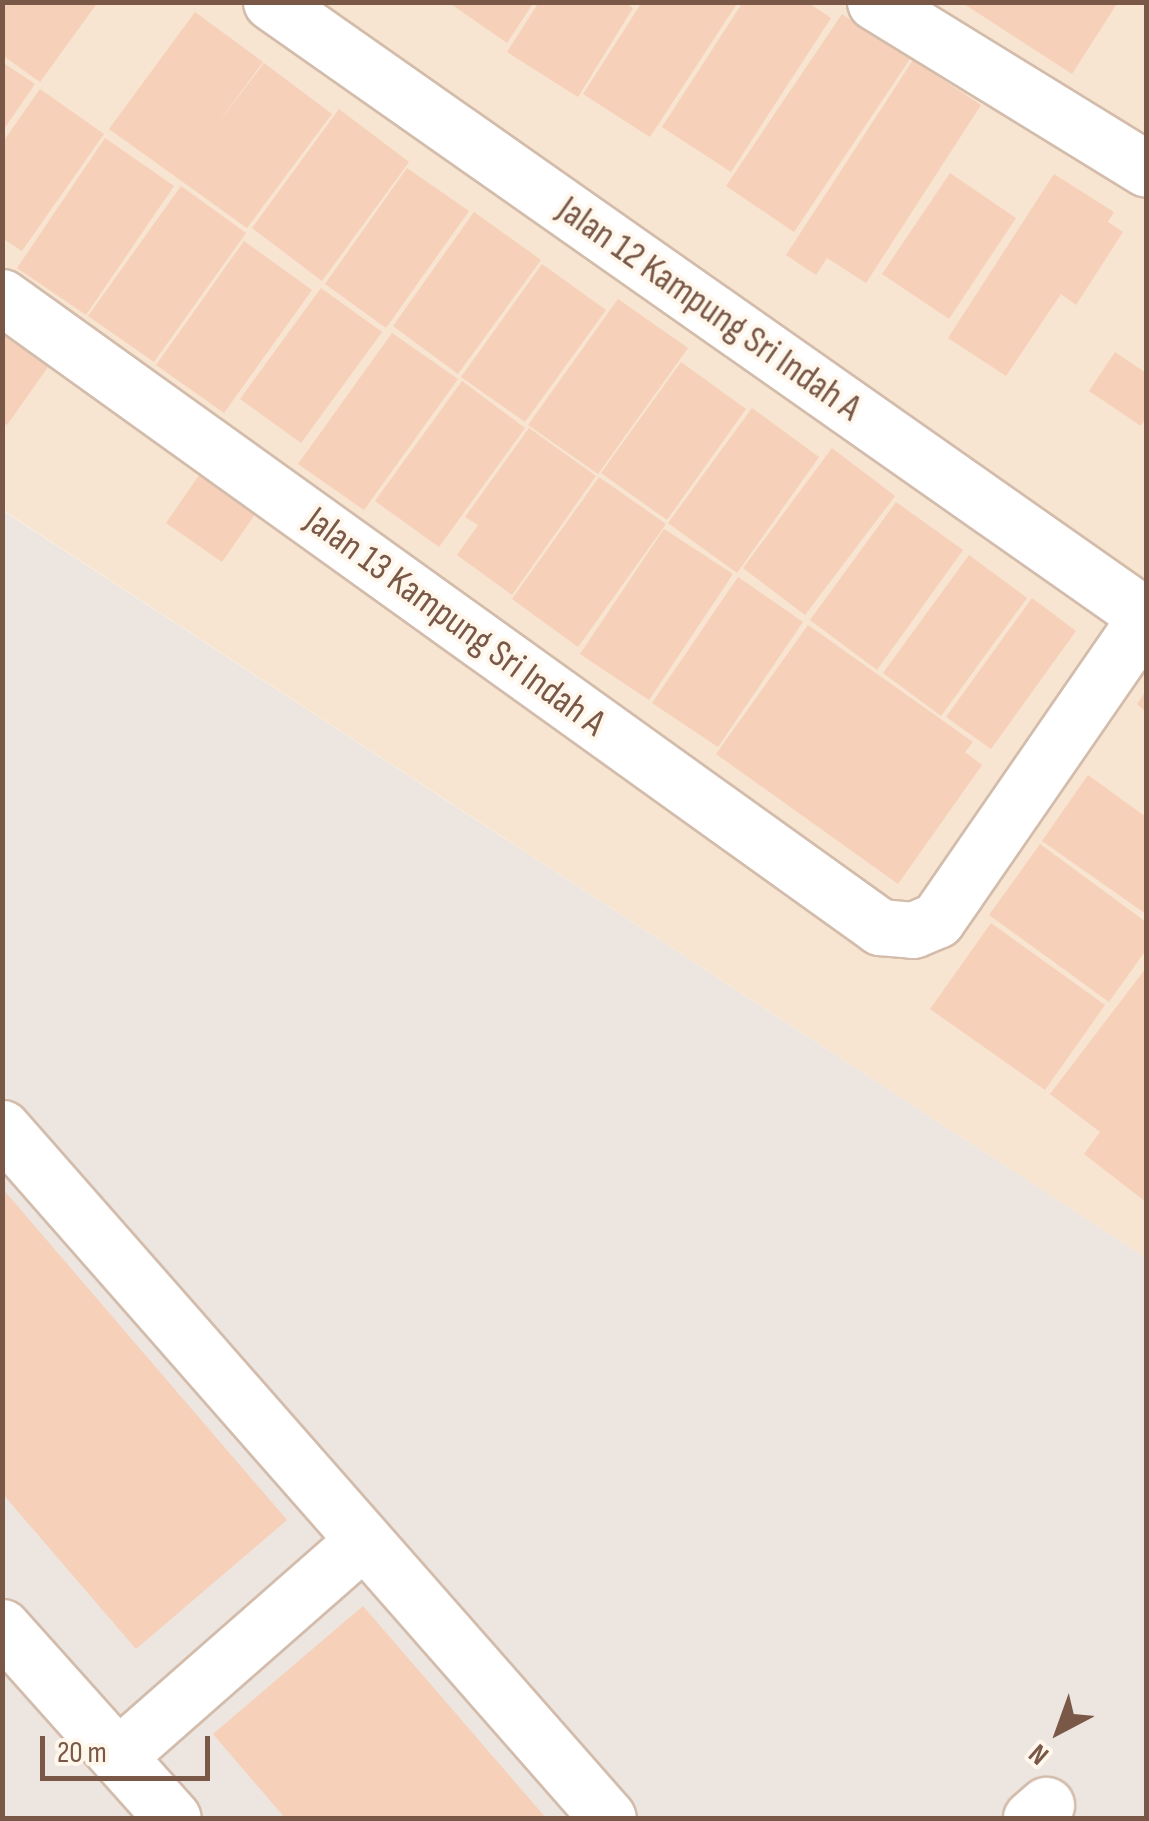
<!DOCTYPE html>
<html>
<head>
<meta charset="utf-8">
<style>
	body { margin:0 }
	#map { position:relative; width:1149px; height:1821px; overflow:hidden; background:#fef3e4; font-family:"Sofia Sans Condensed",sans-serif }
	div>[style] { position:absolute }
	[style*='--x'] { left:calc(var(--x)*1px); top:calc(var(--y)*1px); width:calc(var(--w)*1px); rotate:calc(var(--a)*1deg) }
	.residential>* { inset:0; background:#f7e5d1 }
	.industrial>* { inset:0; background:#ede5df }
	.building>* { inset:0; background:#f6d0b9 }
	.roads { filter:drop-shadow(2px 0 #d3bcab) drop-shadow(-2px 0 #d3bcab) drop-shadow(0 2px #d3bcab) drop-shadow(0 -2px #d3bcab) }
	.minor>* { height:55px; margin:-27.5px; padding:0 27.5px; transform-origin:27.5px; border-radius:27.5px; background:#fff }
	span { translate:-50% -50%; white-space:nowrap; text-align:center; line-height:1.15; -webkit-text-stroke:8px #fff7ec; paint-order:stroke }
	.street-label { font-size:38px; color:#795847 }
	.frame { position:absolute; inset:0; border:5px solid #795847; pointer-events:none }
	.north { position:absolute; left:1009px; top:1681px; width:100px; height:100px; -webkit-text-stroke:8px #fff7ec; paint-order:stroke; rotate:221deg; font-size:28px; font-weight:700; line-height:40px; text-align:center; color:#795847 }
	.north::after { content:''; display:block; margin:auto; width:35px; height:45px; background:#795847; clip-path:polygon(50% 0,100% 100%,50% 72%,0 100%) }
	.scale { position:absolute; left:40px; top:1736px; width:170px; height:45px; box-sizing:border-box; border:5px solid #795847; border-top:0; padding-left:12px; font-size:30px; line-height:35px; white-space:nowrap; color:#795847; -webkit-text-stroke:8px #fff7ec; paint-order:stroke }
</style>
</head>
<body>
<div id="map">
	<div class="residential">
		<i style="clip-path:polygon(2px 3px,1146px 3px,1146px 1258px,3px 510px)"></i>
	</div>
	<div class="industrial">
		<i style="clip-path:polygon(2px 510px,1146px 1258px,1146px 1818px,3px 1818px)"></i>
	</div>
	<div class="building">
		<i style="clip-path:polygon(2px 2px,98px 2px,40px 82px,2px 55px)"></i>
		<i style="clip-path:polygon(448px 2px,534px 2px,507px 43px)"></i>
		<i style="clip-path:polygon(539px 2px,624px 2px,633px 8px,578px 97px,507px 52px)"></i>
		<i style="clip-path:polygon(642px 2px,738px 2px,650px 137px,583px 94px)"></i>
		<i style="clip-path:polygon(743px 2px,807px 2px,831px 18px,731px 172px,662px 127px)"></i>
		<i style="clip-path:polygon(961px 2px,1118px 2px,1072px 74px)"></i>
		<i style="clip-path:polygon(195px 12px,263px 62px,210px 134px,264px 63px,332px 114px,247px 228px,109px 129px)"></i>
		<i style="clip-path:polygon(842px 14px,910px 59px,794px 232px,726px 186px)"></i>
		<i style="clip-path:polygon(913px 60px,981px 105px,866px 283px,827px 258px,816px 275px,786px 255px)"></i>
		<i style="clip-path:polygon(2px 62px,35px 84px,2px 132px)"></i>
		<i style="clip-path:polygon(40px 89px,104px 134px,22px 251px,2px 238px,2px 143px)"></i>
		<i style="clip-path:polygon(339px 109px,409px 162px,322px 281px,252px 228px)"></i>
		<i style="clip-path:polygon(105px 138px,174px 186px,86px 315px,17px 268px)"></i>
		<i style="clip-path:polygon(407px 168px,469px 211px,386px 328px,325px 284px)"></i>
		<i style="clip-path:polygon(950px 173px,1016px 218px,949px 319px,882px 274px)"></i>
		<i style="clip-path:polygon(1054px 174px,1114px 212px,1108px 222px,1123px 232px,1076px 305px,1061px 294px,1006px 376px,948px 338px)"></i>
		<i style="clip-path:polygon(181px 186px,246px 233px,154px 362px,88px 316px)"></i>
		<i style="clip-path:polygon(474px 212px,541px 260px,458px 374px,393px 326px)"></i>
		<i style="clip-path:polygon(244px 241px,312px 290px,224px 413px,156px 365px)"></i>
		<i style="clip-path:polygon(542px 264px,606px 310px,525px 422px,461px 377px)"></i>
		<i style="clip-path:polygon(321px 288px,382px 332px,301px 443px,240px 399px)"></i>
		<i style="clip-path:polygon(618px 299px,688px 348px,598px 474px,528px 425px)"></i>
		<i style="clip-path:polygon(2px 330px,50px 364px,7px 425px,2px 422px)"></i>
		<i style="clip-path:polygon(392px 333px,458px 379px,364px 510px,298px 464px)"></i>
		<i style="clip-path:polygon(1115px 352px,1146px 373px,1146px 417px,1141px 426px,1089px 391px)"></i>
		<i style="clip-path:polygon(681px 362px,746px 409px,667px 520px,601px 473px)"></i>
		<i style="clip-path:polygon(462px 381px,525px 428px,439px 547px,375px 501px)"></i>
		<i style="clip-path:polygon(752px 408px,819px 457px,737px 573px,668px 523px)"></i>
		<i style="clip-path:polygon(529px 428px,596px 476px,512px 595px,457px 555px,478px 525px,465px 517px)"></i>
		<i style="clip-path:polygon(832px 448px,895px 496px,805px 615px,743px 568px)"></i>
		<i style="clip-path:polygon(202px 471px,258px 510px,222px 562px,166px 523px)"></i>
		<i style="clip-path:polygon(599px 477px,666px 524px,578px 647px,512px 599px)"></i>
		<i style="clip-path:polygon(896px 502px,963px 550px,877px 670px,810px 620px)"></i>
		<i style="clip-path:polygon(664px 529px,733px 574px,649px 700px,580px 654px)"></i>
		<i style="clip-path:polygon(969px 555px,1027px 598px,941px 716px,883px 673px)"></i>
		<i style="clip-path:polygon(738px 577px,803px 622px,718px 747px,652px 703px)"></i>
		<i style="clip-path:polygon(1032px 598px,1076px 631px,991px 749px,946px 717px)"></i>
		<i style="clip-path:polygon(808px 625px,973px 742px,965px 752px,982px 765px,898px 884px,716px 754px)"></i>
		<i style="clip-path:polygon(1146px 691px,1146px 712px,1137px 704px)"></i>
		<i style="clip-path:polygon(1088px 775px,1146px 817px,1146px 914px,1042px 841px)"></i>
		<i style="clip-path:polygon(1040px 844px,1146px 922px,1146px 950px,1109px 1002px,989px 915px)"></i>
		<i style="clip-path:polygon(991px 923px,1105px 1005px,1045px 1090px,930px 1009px)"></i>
		<i style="clip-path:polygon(1146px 968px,1146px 1202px,1084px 1154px,1100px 1132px,1050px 1094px)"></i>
		<i style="clip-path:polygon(2px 1188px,287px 1520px,136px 1649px,2px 1493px)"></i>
		<i style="clip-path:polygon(363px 1606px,546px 1818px,285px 1818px,213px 1734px)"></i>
	</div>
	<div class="roads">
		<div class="minor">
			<i style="--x:271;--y:2;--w:1069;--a:35.06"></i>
			<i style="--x:875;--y:2;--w:318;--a:31.6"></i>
			<i style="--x:2;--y:297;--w:1081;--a:35.66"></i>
			<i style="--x:880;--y:927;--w:33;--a:5"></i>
			<i style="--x:913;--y:930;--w:26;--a:-23"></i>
			<i style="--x:937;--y:920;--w:368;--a:-55.4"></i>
			<i style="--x:2;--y:1128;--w:918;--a:48.71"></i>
			<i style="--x:2;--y:1627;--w:256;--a:48.2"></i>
			<i style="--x:118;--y:1756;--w:327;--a:-41.3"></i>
			<i style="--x:1031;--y:1818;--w:20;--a:-41"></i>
		</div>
	</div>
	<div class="street-label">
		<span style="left:709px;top:309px;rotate:35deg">Jalan 12 Kampung Sri Indah A</span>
		<span style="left:455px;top:622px;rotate:36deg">Jalan 13 Kampung Sri Indah A</span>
	</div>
	<div class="frame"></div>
	<div class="north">N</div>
	<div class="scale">20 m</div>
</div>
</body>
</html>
